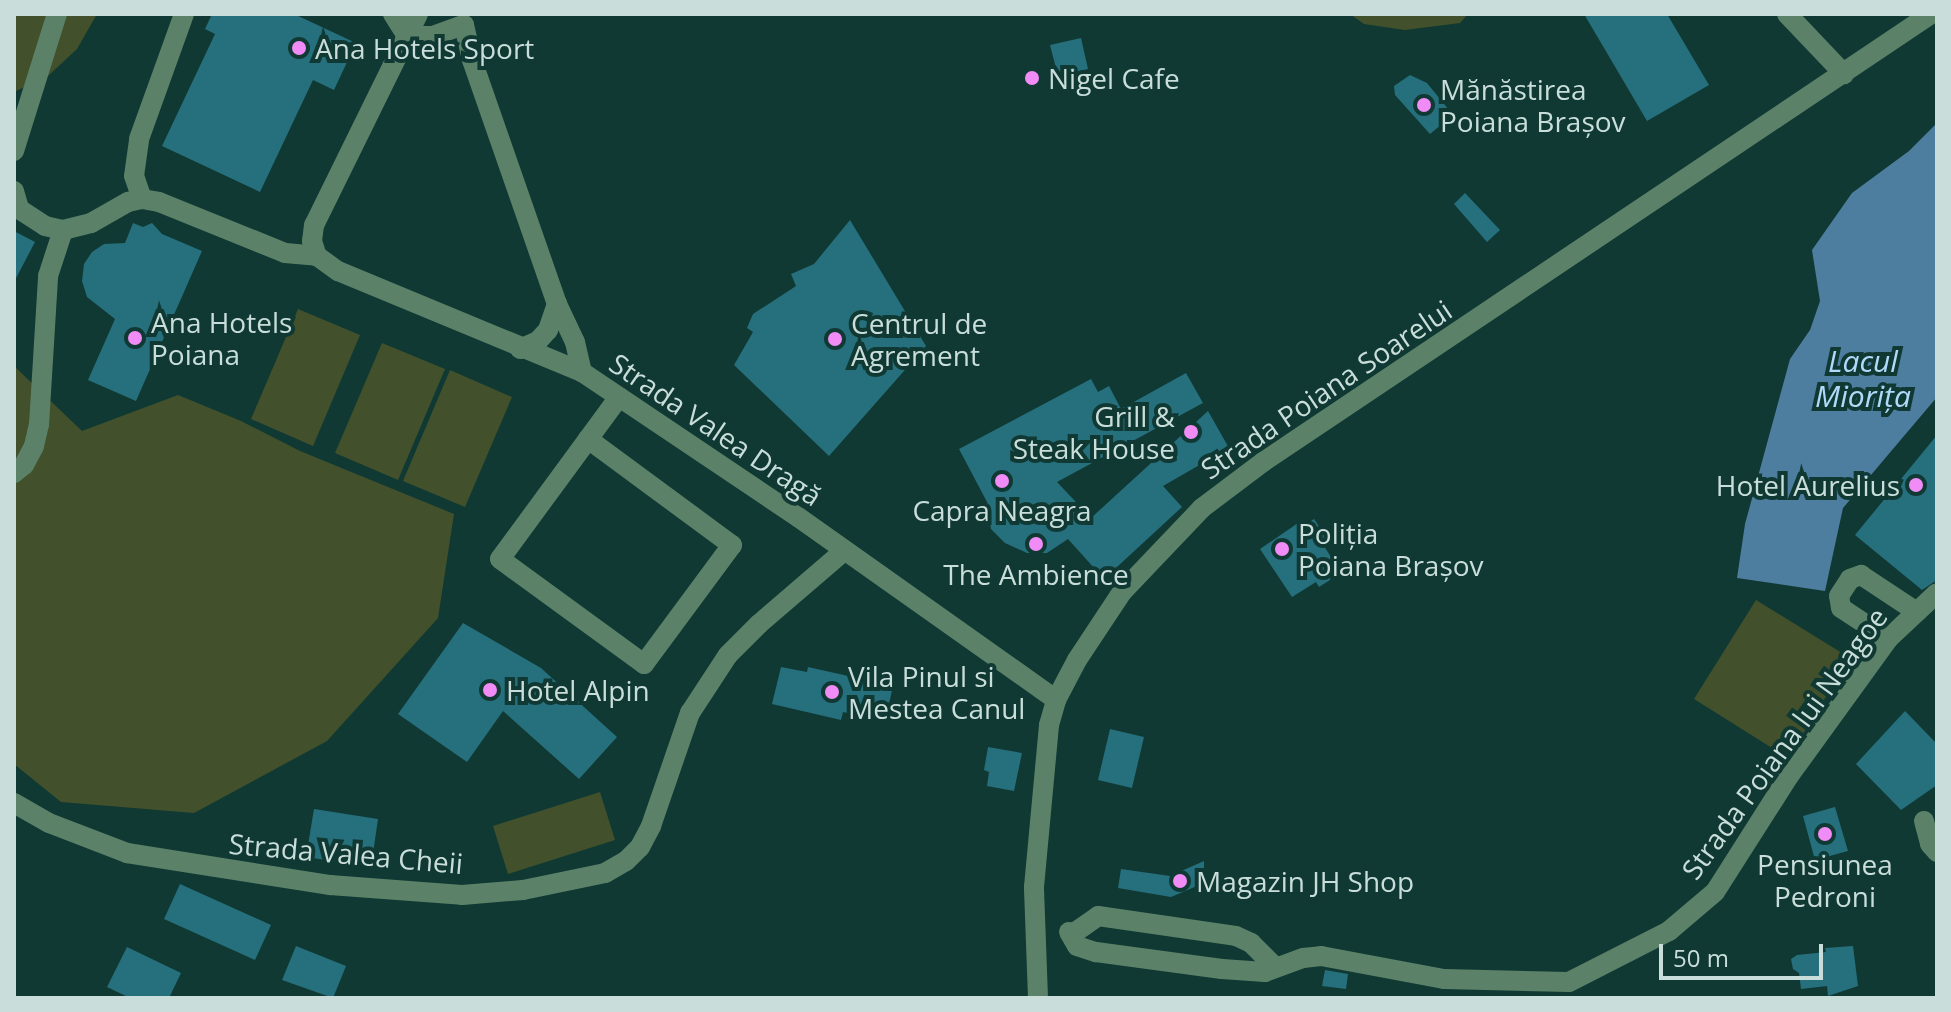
<!DOCTYPE html>
<html>
<head>
<meta charset="utf-8">
<style>
	body { margin:0 }
	#map { position:relative; width:1951px; height:1012px; overflow:hidden; background:#103934; font-family:"Open Sans",sans-serif }
	div>[style] { position:absolute }
	[style*='--x'] { left:calc(var(--x)*1px); top:calc(var(--y)*1px); width:calc(var(--w)*1px); rotate:calc(var(--a)*1deg) }
	.green>* { inset:0; background:#42512b }
	.water>* { inset:0; background:#4e7e9f }
	.building>* { inset:0; background:#266f7c }
	.minor>* { height:20px; margin:-10px; padding:0 10px; transform-origin:10px; border-radius:10px; background:#5b8268 }
	.dots>* { width:22px; height:22px; translate:-50% -50%; box-sizing:border-box; border:4px solid #103934; border-radius:50% }
	span { translate:-50% -50%; white-space:nowrap; text-align:center; line-height:1.15; -webkit-text-stroke:8px #103934; paint-order:stroke }
	.poi-label { font-size:28px; color:#c9deda }
	.left { translate:0 -50%; text-align:left }
	.right { translate:-100% -50%; text-align:right }
	.street-label { font-size:28px; color:#c9deda }
	.water-label { font-size:30px; color:#b0daf9; font-style:italic }
	.frame { position:absolute; inset:0; border:16px solid #c9deda; pointer-events:none }
	.scale { position:absolute; left:1659px; top:944px; width:164px; height:36px; box-sizing:border-box; border:4px solid #c9deda; border-top:0; padding-left:10px; font-size:24px; line-height:28px; white-space:nowrap; color:#c9deda; -webkit-text-stroke:6px #103934; paint-order:stroke }
</style>
</head>
<body>
<div id="map">
	<div class="green">
		<i style="clip-path:polygon(14px 14px,97px 14px,77px 49px,48px 76px,14px 92px)"></i>
		<i style="clip-path:polygon(1350px 14px,1468px 14px,1460px 23px,1405px 30px,1364px 24px)"></i>
		<i style="clip-path:polygon(298px 309px,360px 335px,313px 446px,251px 419px)"></i>
		<i style="clip-path:polygon(382px 343px,445px 369px,398px 480px,335px 453px)"></i>
		<i style="clip-path:polygon(14px 366px,82px 431px,178px 395px,241px 421px,300px 451px,454px 514px,438px 618px,327px 741px,194px 813px,61px 802px,14px 764px)"></i>
		<i style="clip-path:polygon(450px 370px,512px 397px,465px 507px,403px 481px)"></i>
		<i style="clip-path:polygon(1756px 600px,1850px 658px,1788px 758px,1694px 699px)"></i>
		<i style="clip-path:polygon(600px 792px,615px 840px,508px 874px,493px 826px)"></i>
	</div>
	<div class="water">
		<i style="clip-path:polygon(1937px 123px,1937px 397px,1843px 508px,1825px 591px,1737px 578px,1745px 524px,1790px 359px,1810px 330px,1820px 301px,1812px 250px,1852px 193px,1909px 151px)"></i>
	</div>
	<div class="building">
		<i style="clip-path:polygon(212px 14px,294px 14px,356px 43px,334px 90px,313px 80px,260px 192px,162px 146px,215px 34px,205px 29px)"></i>
		<i style="clip-path:polygon(1584px 14px,1667px 14px,1709px 85px,1647px 121px)"></i>
		<i style="clip-path:polygon(1081px 38px,1088px 69px,1058px 76px,1050px 45px)"></i>
		<i style="clip-path:polygon(1410px 75px,1427px 83px,1453px 115px,1430px 134px,1395px 95px,1394px 86px)"></i>
		<i style="clip-path:polygon(1465px 193px,1500px 230px,1487px 242px,1454px 204px)"></i>
		<i style="clip-path:polygon(850px 220px,926px 346px,829px 456px,734px 365px,753px 332px,747px 328px,753px 314px,796px 286px,791px 274px,814px 264px)"></i>
		<i style="clip-path:polygon(133px 223px,143px 227px,152px 223px,162px 234px,202px 251px,136px 401px,88px 380px,115px 319px,87px 297px,82px 281px,84px 264px,92px 252px,104px 244px,125px 243px)"></i>
		<i style="clip-path:polygon(14px 231px,35px 242px,14px 282px)"></i>
		<i style="clip-path:polygon(1186px 373px,1203px 403px,1057px 482px,1091px 518px,1208px 411px,1229px 448px,1163px 486px,1182px 507px,1104px 579px,1068px 539px,1047px 553px,1027px 553px,1005px 543px,991px 529px,987px 502px,959px 449px,1091px 379px,1098px 392px,1109px 386px,1121px 409px)"></i>
		<i style="clip-path:polygon(1937px 435px,1937px 580px,1922px 590px,1855px 535px)"></i>
		<i style="clip-path:polygon(1314px 519px,1330px 542px,1324px 546px,1341px 573px,1319px 587px,1316px 582px,1292px 597px,1260px 549px,1298px 523px,1301px 527px)"></i>
		<i style="clip-path:polygon(463px 623px,541px 668px,617px 737px,579px 779px,503px 711px,467px 762px,398px 714px)"></i>
		<i style="clip-path:polygon(781px 667px,807px 672px,808px 667px,893px 686px,885px 722px,843px 712px,841px 720px,772px 704px)"></i>
		<i style="clip-path:polygon(1905px 711px,1937px 744px,1937px 785px,1901px 810px,1856px 764px)"></i>
		<i style="clip-path:polygon(1110px 729px,1144px 737px,1132px 788px,1098px 780px)"></i>
		<i style="clip-path:polygon(988px 747px,1022px 753px,1014px 791px,987px 786px,989px 772px,984px 770px)"></i>
		<i style="clip-path:polygon(1835px 807px,1848px 851px,1815px 860px,1803px 816px)"></i>
		<i style="clip-path:polygon(314px 809px,378px 819px,371px 867px,306px 857px)"></i>
		<i style="clip-path:polygon(1204px 861px,1204px 883px,1171px 897px,1118px 888px,1121px 869px,1170px 876px)"></i>
		<i style="clip-path:polygon(180px 884px,271px 925px,255px 960px,164px 919px)"></i>
		<i style="clip-path:polygon(296px 946px,346px 966px,333px 998px,282px 980px)"></i>
		<i style="clip-path:polygon(1853px 946px,1858px 986px,1828px 996px,1827px 986px,1801px 989px,1799px 973px,1793px 969px,1791px 959px,1797px 955px,1826px 952px,1825px 948px)"></i>
		<i style="clip-path:polygon(127px 947px,181px 973px,169px 998px,130px 998px,107px 987px)"></i>
		<i style="clip-path:polygon(1325px 970px,1348px 974px,1346px 989px,1322px 986px)"></i>
	</div>
	<div class="minor">
		<i style="--x:393;--y:14;--w:26;--a:58"></i>
		<i style="--x:418;--y:14;--w:235;--a:116.2"></i>
		<i style="--x:314;--y:225;--w:16;--a:97"></i>
		<i style="--x:312;--y:241;--w:16;--a:72"></i>
		<i style="--x:317;--y:256;--w:26;--a:36"></i>
		<i style="--x:338;--y:271;--w:264;--a:22.5"></i>
		<i style="--x:582;--y:372;--w:260;--a:33.9"></i>
		<i style="--x:798;--y:517;--w:316;--a:35.3"></i>
		<i style="--x:1787;--y:14;--w:83;--a:46.5"></i>
		<i style="--x:464;--y:25;--w:36;--a:77"></i>
		<i style="--x:472;--y:60;--w:258;--a:70.8"></i>
		<i style="--x:557;--y:304;--w:42;--a:64.7"></i>
		<i style="--x:575;--y:342;--w:31;--a:77"></i>
		<i style="--x:407;--y:36;--w:26;--a:0"></i>
		<i style="--x:433;--y:36;--w:33;--a:-20"></i>
		<i style="--x:14;--y:151;--w:144;--a:-72.6"></i>
		<i style="--x:14;--y:191;--w:19;--a:74"></i>
		<i style="--x:19;--y:209;--w:31;--a:33"></i>
		<i style="--x:45;--y:226;--w:18;--a:13"></i>
		<i style="--x:63;--y:230;--w:29;--a:-14"></i>
		<i style="--x:91;--y:223;--w:43;--a:-29.6"></i>
		<i style="--x:128;--y:202;--w:14;--a:-12"></i>
		<i style="--x:142;--y:199;--w:17;--a:10"></i>
		<i style="--x:159;--y:202;--w:136;--a:22"></i>
		<i style="--x:285;--y:253;--w:32;--a:5"></i>
		<i style="--x:142;--y:199;--w:24;--a:-109"></i>
		<i style="--x:134;--y:176;--w:37;--a:-82"></i>
		<i style="--x:139;--y:139;--w:133;--a:-70.2"></i>
		<i style="--x:520;--y:349;--w:20;--a:-24"></i>
		<i style="--x:538;--y:341;--w:15;--a:-48"></i>
		<i style="--x:548;--y:330;--w:28;--a:-71"></i>
		<i style="--x:588;--y:439;--w:179;--a:36.4"></i>
		<i style="--x:732;--y:545;--w:148;--a:126.5"></i>
		<i style="--x:644;--y:664;--w:178;--a:-143.9"></i>
		<i style="--x:500;--y:559;--w:201;--a:-53.7"></i>
		<i style="--x:14;--y:473;--w:13;--a:-39"></i>
		<i style="--x:24;--y:465;--w:21;--a:-62"></i>
		<i style="--x:34;--y:446;--w:22;--a:-77"></i>
		<i style="--x:39;--y:425;--w:149;--a:-86.5"></i>
		<i style="--x:48;--y:276;--w:48;--a:-71.9"></i>
		<i style="--x:1888;--y:639;--w:56;--a:-146.6"></i>
		<i style="--x:1841;--y:608;--w:12;--a:-99"></i>
		<i style="--x:1839;--y:596;--w:20;--a:-57"></i>
		<i style="--x:1850;--y:579;--w:12;--a:-20"></i>
		<i style="--x:1861;--y:575;--w:67;--a:33.5"></i>
		<i style="--x:14;--y:803;--w:40;--a:29.7"></i>
		<i style="--x:49;--y:823;--w:84;--a:21"></i>
		<i style="--x:127;--y:853;--w:206;--a:9"></i>
		<i style="--x:330;--y:885;--w:132;--a:4.3"></i>
		<i style="--x:462;--y:895;--w:61;--a:-4.7"></i>
		<i style="--x:523;--y:890;--w:84;--a:-11.7"></i>
		<i style="--x:605;--y:873;--w:24;--a:-30"></i>
		<i style="--x:626;--y:861;--w:20;--a:-45"></i>
		<i style="--x:640;--y:847;--w:24;--a:-62"></i>
		<i style="--x:651;--y:826;--w:120;--a:-71"></i>
		<i style="--x:690;--y:713;--w:69;--a:-56.8"></i>
		<i style="--x:728;--y:655;--w:44;--a:-45"></i>
		<i style="--x:759;--y:624;--w:113;--a:-40.7"></i>
		<i style="--x:1924;--y:821;--w:24;--a:75"></i>
		<i style="--x:1930;--y:844;--w:11;--a:49"></i>
		<i style="--x:1069;--y:932;--w:16;--a:60"></i>
		<i style="--x:1077;--y:946;--w:20;--a:18"></i>
		<i style="--x:1096;--y:952;--w:127;--a:7.7"></i>
		<i style="--x:1222;--y:969;--w:43;--a:4"></i>
		<i style="--x:1265;--y:972;--w:40;--a:-20.2"></i>
		<i style="--x:1303;--y:958;--w:18;--a:-6"></i>
		<i style="--x:1321;--y:956;--w:125;--a:10.6"></i>
		<i style="--x:1444;--y:979;--w:125;--a:1.4"></i>
		<i style="--x:1569;--y:982;--w:112;--a:-27"></i>
		<i style="--x:1669;--y:931;--w:60;--a:-40.3"></i>
		<i style="--x:1715;--y:892;--w:138;--a:-57.5"></i>
		<i style="--x:1789;--y:776;--w:169;--a:-54.1"></i>
		<i style="--x:1888;--y:639;--w:67;--a:-43.2"></i>
		<i style="--x:1074;--y:933;--w:29;--a:-35"></i>
		<i style="--x:1098;--y:916;--w:139;--a:8.2"></i>
		<i style="--x:1236;--y:936;--w:17;--a:25"></i>
		<i style="--x:1251;--y:943;--w:33;--a:45"></i>
		<i style="--x:1038;--y:998;--w:111;--a:-92.1"></i>
		<i style="--x:1034;--y:887;--w:163;--a:-84.7"></i>
		<i style="--x:1049;--y:725;--w:26;--a:-74"></i>
		<i style="--x:1056;--y:700;--w:45;--a:-62.3"></i>
		<i style="--x:1077;--y:660;--w:82;--a:-56.5"></i>
		<i style="--x:1122;--y:592;--w:116;--a:-46.4"></i>
		<i style="--x:1202;--y:508;--w:76;--a:-37"></i>
		<i style="--x:1263;--y:462;--w:804;--a:-33.85"></i>
	</div>
	<div class="dots">
		<i style="left:299px;top:48px;background:#f18bf5"></i>
		<i style="left:1032px;top:78px;background:#f18bf5"></i>
		<i style="left:1424px;top:105px;background:#f18bf5"></i>
		<i style="left:135px;top:338px;background:#f18bf5"></i>
		<i style="left:835px;top:339px;background:#f18bf5"></i>
		<i style="left:1191px;top:432px;background:#f18bf5"></i>
		<i style="left:1002px;top:481px;background:#f18bf5"></i>
		<i style="left:1916px;top:485px;background:#f18bf5"></i>
		<i style="left:1036px;top:544px;background:#f18bf5"></i>
		<i style="left:1282px;top:549px;background:#f18bf5"></i>
		<i style="left:490px;top:690px;background:#f18bf5"></i>
		<i style="left:832px;top:692px;background:#f18bf5"></i>
		<i style="left:1825px;top:834px;background:#f18bf5"></i>
		<i style="left:1180px;top:881px;background:#f18bf5"></i>
	</div>
	<div class="poi-label">
		<span class="left" style="left:315px;top:48px">Ana Hotels Sport</span>
		<span class="left" style="left:1048px;top:78px">Nigel Cafe</span>
		<span class="left" style="left:1440px;top:105px">Mănăstirea<br>Poiana Brașov</span>
		<span class="left" style="left:151px;top:338px">Ana Hotels<br>Poiana</span>
		<span class="left" style="left:851px;top:339px">Centrul de<br>Agrement</span>
		<span class="right" style="left:1175px;top:432px">Grill &amp;<br>Steak House</span>
		<span class="right" style="left:1900px;top:485px">Hotel Aurelius</span>
		<span style="left:1002px;top:510px">Capra Neagra</span>
		<span class="left" style="left:1298px;top:549px">Poliția<br>Poiana Brașov</span>
		<span style="left:1036px;top:574px">The Ambience</span>
		<span class="left" style="left:848px;top:692px">Vila Pinul si<br>Mestea Canul</span>
		<span class="left" style="left:506px;top:690px">Hotel Alpin</span>
		<span style="left:1825px;top:880px">Pensiunea<br>Pedroni</span>
		<span class="left" style="left:1196px;top:881px">Magazin JH Shop</span>
	</div>
	<div class="street-label">
		<span style="left:1326px;top:389px;rotate:-34deg">Strada Poiana Soarelui</span>
		<span style="left:716px;top:429px;rotate:34deg">Strada Valea Dragă</span>
		<span style="left:1784px;top:743px;rotate:-54deg">Strada Poiana lui Neagoe</span>
		<span style="left:346px;top:853px;rotate:5deg">Strada Valea Cheii</span>
	</div>
	<div class="water-label">
		<span style="left:1863px;top:378px">Lacul<br>Miorița</span>
	</div>
	<div class="frame"></div>
	<div class="scale">50 m</div>
</div>
</body>
</html>
